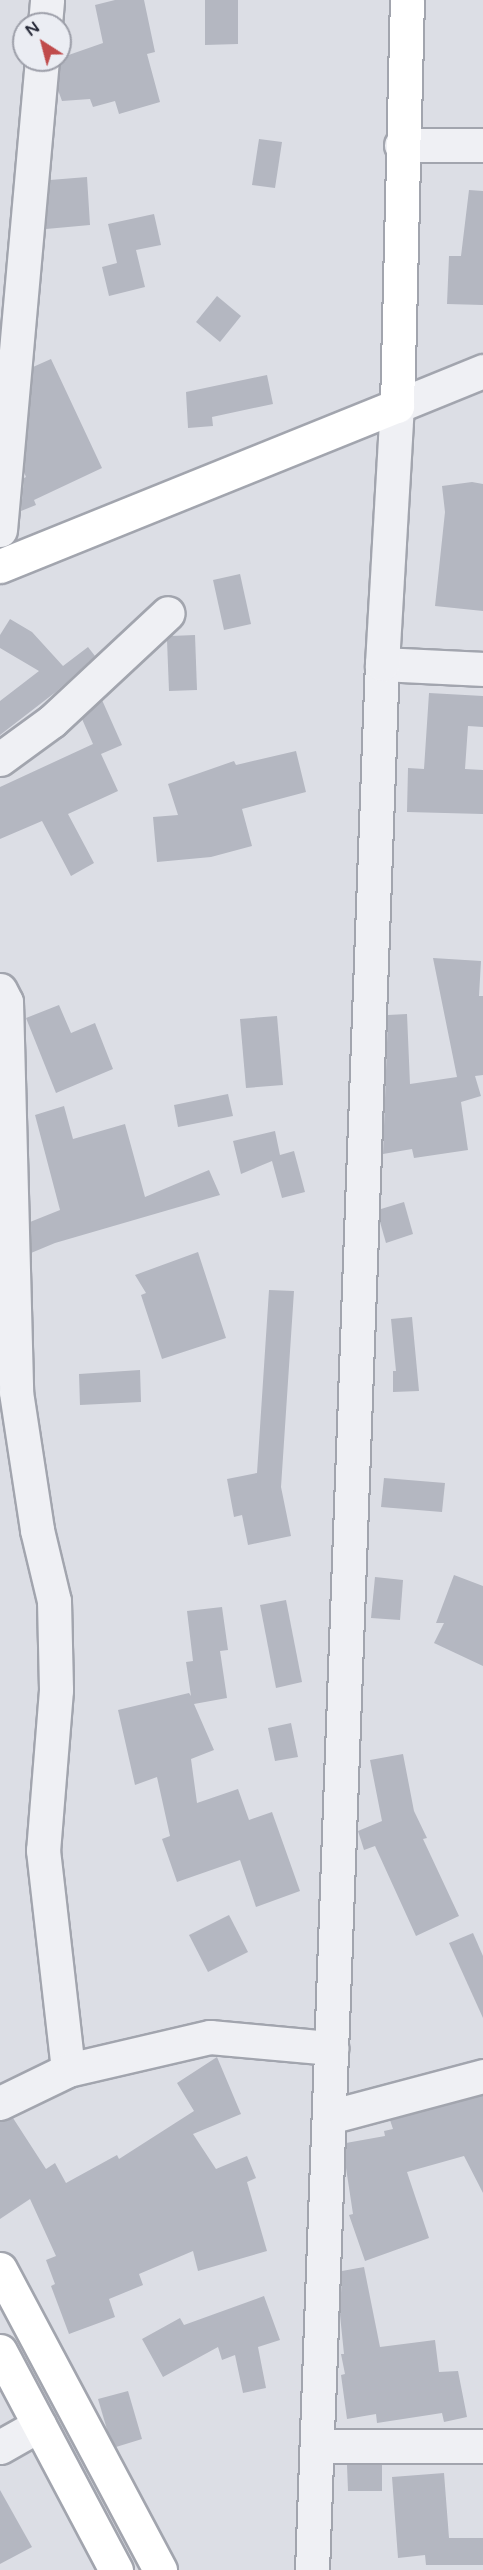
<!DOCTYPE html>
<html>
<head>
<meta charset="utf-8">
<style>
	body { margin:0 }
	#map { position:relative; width:483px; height:2570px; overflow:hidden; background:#dcdee5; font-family:"Varela Round",sans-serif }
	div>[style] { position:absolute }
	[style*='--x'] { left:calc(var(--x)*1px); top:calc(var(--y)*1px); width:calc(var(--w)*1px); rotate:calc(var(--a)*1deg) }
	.building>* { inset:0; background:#b4b7c1 }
	.roads { filter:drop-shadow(2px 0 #a2a5ae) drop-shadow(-2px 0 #a2a5ae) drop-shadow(0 2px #a2a5ae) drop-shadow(0 -2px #a2a5ae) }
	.minor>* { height:33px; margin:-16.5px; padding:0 16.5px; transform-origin:16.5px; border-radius:16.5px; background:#eff0f4 }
	.major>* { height:33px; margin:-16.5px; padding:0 16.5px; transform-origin:16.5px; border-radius:16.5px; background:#fff }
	span { translate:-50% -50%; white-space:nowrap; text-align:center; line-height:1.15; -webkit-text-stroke:5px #ebedf3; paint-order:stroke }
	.north { position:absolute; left:12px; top:12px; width:60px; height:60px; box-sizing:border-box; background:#ebedf3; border:2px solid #9d9fa9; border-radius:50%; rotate:324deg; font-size:16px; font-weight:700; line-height:24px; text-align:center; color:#282b3a }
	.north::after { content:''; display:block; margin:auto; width:21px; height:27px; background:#c04b4b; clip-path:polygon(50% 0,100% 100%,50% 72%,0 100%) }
</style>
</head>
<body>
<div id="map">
	<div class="building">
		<i style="clip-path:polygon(115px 0,144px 0,155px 52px,147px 54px,160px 102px,119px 114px,115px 101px,93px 107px,90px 99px,62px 101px,58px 90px,60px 58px,103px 43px,95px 5px)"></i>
		<i style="clip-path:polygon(205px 0,238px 0,238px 44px,205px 45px)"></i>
		<i style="clip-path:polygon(259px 139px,282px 142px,275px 188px,252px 185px)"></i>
		<i style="clip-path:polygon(87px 177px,90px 225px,46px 229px,50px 180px)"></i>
		<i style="clip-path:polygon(469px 190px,483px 191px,483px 305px,447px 304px,449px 256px,461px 256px)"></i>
		<i style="clip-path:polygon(154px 214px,161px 245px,136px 250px,145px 287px,109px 296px,102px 267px,117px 263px,108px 224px)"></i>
		<i style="clip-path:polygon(217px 296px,241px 316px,220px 342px,196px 322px)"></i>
		<i style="clip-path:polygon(51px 359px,102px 468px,34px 500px,36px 505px,21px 511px,24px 478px,26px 477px,24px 472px,33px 367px)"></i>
		<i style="clip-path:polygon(267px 375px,273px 404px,212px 417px,213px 426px,188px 428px,186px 392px)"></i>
		<i style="clip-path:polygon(472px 482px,483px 484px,483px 611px,435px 606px,445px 512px,442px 486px)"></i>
		<i style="clip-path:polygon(240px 574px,251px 624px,224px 630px,213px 580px)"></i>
		<i style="clip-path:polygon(10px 619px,32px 632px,63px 666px,88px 647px,95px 656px,57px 691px,0 735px,0 701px,39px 671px,0 648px,0 635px)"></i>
		<i style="clip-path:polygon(195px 635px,197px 690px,169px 691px,167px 640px,171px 636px)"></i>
		<i style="clip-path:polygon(429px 693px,483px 696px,483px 727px,468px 726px,465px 769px,483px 770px,483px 814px,407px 812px,408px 768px,424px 769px)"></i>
		<i style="clip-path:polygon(102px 700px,122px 745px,101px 754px,118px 791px,68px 814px,94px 863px,71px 876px,42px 821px,0 839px,0 787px,93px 744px,82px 719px)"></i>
		<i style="clip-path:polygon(296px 751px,306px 792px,242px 809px,252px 846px,211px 857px,157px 862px,153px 817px,178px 815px,168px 784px,234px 761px,236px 765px)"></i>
		<i style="clip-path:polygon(433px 958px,481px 961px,479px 996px,483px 996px,483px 1075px,475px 1076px,481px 1096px,461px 1102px,468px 1150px,414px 1158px,412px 1149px,383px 1154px,388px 1015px,407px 1014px,410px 1084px,457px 1077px)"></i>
		<i style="clip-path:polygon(59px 1005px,71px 1033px,95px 1023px,113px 1069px,56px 1093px,26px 1018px)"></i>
		<i style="clip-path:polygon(277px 1016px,283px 1085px,246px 1088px,240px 1019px)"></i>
		<i style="clip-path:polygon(228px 1094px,233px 1116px,178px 1127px,174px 1105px)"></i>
		<i style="clip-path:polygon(64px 1106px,73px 1139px,125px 1124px,145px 1197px,209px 1170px,220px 1195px,55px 1243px,31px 1253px,30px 1222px,60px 1210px,35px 1115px)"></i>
		<i style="clip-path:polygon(275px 1131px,280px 1155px,294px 1151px,305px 1192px,282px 1198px,272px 1161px,241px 1174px,233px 1141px)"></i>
		<i style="clip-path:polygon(404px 1202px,413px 1234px,386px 1243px,380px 1222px,381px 1209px)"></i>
		<i style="clip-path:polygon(198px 1252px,226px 1338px,162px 1359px,141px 1295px,146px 1293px,135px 1275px)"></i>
		<i style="clip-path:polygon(269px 1290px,294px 1291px,281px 1487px,291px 1536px,248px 1545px,242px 1515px,234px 1517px,227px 1479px,257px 1473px)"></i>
		<i style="clip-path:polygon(412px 1317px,419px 1391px,393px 1392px,393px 1371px,396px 1371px,391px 1319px)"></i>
		<i style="clip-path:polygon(140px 1370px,141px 1402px,80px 1405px,79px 1374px)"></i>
		<i style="clip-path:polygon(384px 1478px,445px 1483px,442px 1512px,381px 1507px)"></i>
		<i style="clip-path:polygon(454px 1575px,483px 1586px,483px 1666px,434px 1643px,444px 1623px,436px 1623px)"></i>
		<i style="clip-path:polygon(375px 1577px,403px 1580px,400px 1620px,371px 1618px)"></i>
		<i style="clip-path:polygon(286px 1600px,302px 1682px,276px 1688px,260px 1605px)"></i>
		<i style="clip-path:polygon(222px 1607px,228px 1650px,220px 1651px,227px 1698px,194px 1704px,214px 1750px,191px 1759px,197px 1803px,238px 1789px,249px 1820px,272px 1812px,300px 1891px,256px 1907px,240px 1860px,177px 1882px,162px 1839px,170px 1836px,157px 1777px,135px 1785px,118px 1710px,189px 1693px,191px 1696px,186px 1662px,193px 1661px,187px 1611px)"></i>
		<i style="clip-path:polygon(291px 1723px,298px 1757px,275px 1761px,268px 1728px)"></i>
		<i style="clip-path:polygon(403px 1754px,414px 1811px,427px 1838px,423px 1839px,459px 1916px,416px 1936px,375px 1846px,364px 1850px,358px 1831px,382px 1821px,370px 1760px)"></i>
		<i style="clip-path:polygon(229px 1915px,248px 1952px,208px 1972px,189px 1935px)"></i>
		<i style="clip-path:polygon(473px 1933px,483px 1956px,483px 2018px,449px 1943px)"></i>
		<i style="clip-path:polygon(217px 2057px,241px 2114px,193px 2134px,216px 2169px,247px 2156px,256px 2178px,247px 2182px,267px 2251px,198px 2271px,193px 2251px,139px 2274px,143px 2285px,109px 2299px,115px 2317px,69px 2334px,51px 2286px,55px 2284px,46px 2260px,56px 2256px,30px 2199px,0 2219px,0 2122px,13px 2118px,46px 2169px,55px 2163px,66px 2183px,117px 2155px,119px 2159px,194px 2111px,177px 2083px)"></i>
		<i style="clip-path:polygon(483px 2095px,483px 2193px,464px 2156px,407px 2172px,429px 2238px,365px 2261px,349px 2215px,353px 2214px,346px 2168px,346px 2143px,385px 2136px,384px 2131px,393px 2129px,390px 2120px)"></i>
		<i style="clip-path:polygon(364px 2267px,380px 2347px,435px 2340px,439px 2372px,458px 2371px,467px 2417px,444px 2422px,442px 2413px,377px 2423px,376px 2414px,347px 2419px,341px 2375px,345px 2374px,341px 2354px,344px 2354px,340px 2315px,342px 2271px)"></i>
		<i style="clip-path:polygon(264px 2296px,280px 2340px,258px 2347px,266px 2388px,243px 2393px,235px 2355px,222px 2360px,218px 2347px,163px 2377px,142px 2339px,180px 2318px,184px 2325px)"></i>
		<i style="clip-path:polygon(128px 2391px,142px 2439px,116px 2447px,108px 2433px,98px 2399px)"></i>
		<i style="clip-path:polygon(347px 2465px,382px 2465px,382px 2491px,348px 2491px)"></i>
		<i style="clip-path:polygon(444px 2473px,449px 2538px,483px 2538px,483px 2565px,426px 2565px,425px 2555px,398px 2558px,392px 2477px)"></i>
		<i style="clip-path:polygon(0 2490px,32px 2547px,0 2564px)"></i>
	</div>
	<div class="roads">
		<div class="minor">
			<i style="--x:45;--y:24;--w:24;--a:-85"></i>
			<i style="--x:401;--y:145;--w:82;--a:0"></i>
			<i style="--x:0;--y:530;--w:472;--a:-84.9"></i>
			<i style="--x:382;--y:664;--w:101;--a:2.8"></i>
			<i style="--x:0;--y:759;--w:64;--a:-36.2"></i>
			<i style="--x:52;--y:721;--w:158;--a:-43"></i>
			<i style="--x:0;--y:990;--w:13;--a:63"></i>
			<i style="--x:6;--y:1002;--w:390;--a:88.5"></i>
			<i style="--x:16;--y:1392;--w:140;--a:81.3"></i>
			<i style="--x:37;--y:1530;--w:73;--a:76.5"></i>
			<i style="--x:54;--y:1601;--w:89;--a:88.7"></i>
			<i style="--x:56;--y:1690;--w:161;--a:94.6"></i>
			<i style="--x:43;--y:1850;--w:221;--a:83.5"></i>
			<i style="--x:0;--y:2103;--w:76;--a:-25.9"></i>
			<i style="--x:68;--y:2070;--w:146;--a:-13.1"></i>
			<i style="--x:210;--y:2037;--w:122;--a:5.2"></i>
			<i style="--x:329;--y:2117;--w:159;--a:-14.9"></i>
			<i style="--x:317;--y:2446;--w:166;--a:0"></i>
			<i style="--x:0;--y:2447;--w:45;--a:-29.4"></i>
			<i style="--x:312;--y:2570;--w:1907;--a:-87.9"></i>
			<i style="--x:382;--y:664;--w:258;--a:-86.7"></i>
			<i style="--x:397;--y:406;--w:93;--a:-22.1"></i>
		</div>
		<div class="major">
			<i style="--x:0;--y:566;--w:428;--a:-22"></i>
			<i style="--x:397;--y:406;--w:406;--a:-88.6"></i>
			<i style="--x:0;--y:2269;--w:341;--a:62"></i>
			<i style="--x:0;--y:2351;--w:248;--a:62.1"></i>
		</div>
	</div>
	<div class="north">N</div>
</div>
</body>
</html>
